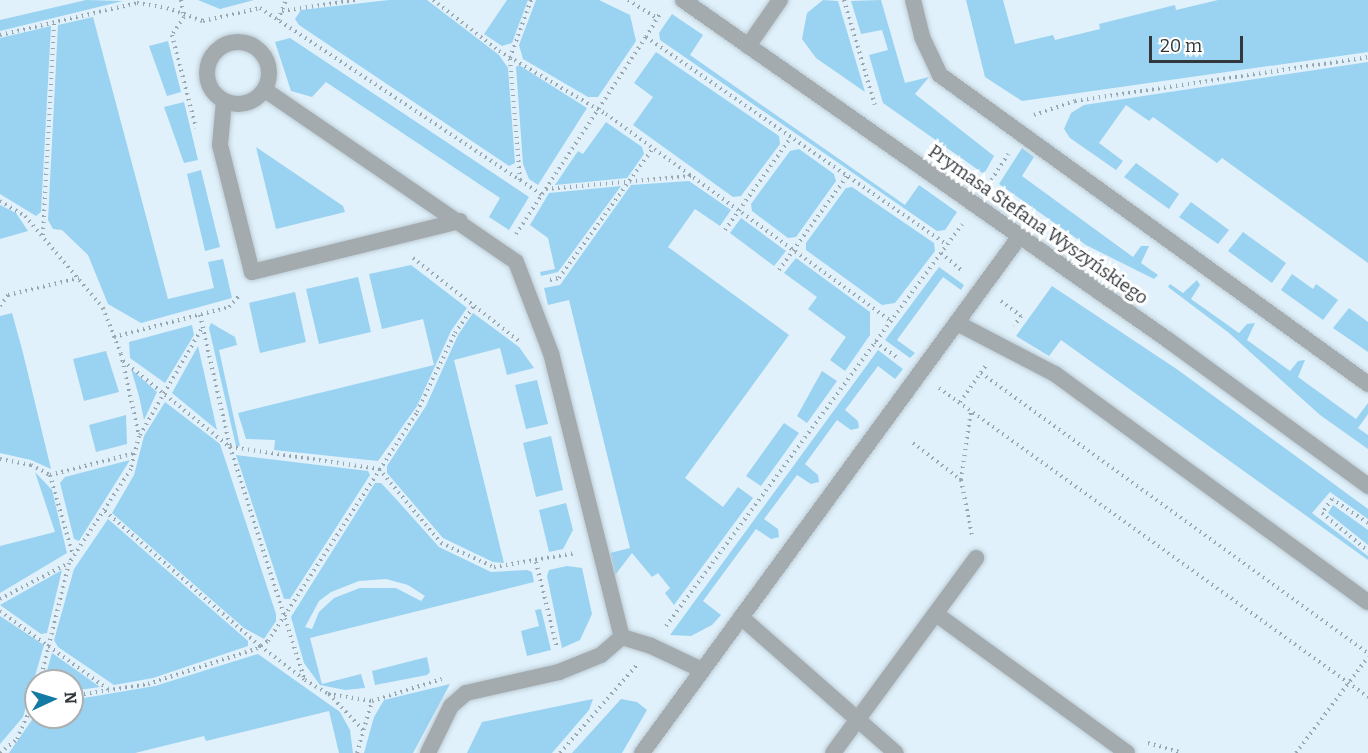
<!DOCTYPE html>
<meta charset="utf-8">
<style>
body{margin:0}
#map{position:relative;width:1368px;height:753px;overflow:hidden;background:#e0f1fb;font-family:Bitter,serif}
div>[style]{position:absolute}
.green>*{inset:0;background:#9ad2f1}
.path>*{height:4px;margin-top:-2px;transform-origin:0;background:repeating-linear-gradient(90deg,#99a6ad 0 1.5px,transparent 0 6px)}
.roads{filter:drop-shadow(0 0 2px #bdccd5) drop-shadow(0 0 2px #bdccd5)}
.service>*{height:16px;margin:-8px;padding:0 8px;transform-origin:8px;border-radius:8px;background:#a4abaf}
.service>.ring{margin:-8px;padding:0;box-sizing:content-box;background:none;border:16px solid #a4abaf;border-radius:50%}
.minor>*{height:16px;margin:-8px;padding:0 8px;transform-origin:8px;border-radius:8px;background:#a4abaf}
.tertiary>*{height:16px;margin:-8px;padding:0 8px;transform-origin:8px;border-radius:8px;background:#a4abaf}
span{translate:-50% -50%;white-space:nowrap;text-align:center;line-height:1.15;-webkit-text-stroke:6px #fff;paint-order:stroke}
.street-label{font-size:18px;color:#31373b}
.north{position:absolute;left:24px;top:669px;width:60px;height:60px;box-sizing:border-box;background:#fff;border:2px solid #adafb1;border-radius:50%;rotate:86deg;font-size:16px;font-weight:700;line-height:24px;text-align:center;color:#31373b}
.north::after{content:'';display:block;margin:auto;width:21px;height:27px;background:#1379a5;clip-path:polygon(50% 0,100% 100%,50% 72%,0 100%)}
.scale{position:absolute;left:1149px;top:36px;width:94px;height:27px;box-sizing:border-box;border:3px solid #31373b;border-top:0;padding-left:8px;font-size:18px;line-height:21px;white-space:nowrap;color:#31373b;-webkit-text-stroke:4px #fff;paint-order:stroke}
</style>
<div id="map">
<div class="green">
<div style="clip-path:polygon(86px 0,123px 1px,0 31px,0 20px)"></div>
<div style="clip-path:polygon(198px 0,254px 0,220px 9px)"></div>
<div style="clip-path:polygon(389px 0,427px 0,499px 55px,508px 68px,515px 163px,509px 166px,299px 25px,295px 19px,301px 10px)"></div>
<div style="clip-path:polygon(507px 0,528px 0,512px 43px,502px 46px,484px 34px)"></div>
<div style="clip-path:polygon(536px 0,599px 0,630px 15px,636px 41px,598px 97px,588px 97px,523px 59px,519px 45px)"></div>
<div style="clip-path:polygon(823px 0,838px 1px,865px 92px,816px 58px,802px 39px,807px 13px)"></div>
<div style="clip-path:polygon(881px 0,905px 83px,929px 77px,915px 94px,994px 156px,984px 174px,883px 103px,869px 55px,888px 50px,882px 30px,861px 34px,851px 1px)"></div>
<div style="clip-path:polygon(966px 0,1003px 0,1015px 44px,1053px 35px,1055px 40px,1100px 29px,1099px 24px,1175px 5px,1176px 10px,1218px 0,1368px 0,1368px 52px,1022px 101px,985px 77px)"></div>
<div style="clip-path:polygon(672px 14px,703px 35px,690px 55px,905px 205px,919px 185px,957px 212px,945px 230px,937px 231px,660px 40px,659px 33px)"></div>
<div style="clip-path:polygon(93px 17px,168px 299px,214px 288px,208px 262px,223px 259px,232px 298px,141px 323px,108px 304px,88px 255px,62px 230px,53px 229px,48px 220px,58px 25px)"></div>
<div style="clip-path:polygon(51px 26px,41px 212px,36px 216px,0 194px,0 38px)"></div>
<div style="clip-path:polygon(290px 38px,529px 197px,509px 230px,489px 217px,500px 198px,326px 82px,312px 97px,291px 91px,275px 42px)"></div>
<div style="clip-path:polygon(168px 41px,181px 92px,167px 96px,149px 46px)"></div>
<div style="clip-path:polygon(656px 52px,779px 136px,780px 144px,741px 196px,733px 197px,633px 125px,653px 97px,634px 83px)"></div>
<div style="clip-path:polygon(1368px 62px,1368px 263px,1222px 158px,1217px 163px,1153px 117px,1149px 121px,1126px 105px,1099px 143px,1123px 161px,1116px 170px,1070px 138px,1064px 129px,1071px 113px,1084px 105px)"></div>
<div style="clip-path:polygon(519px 65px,587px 108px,538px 185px,529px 179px,523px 164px,516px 67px)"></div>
<div style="clip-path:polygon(184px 102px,198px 160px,184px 163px,164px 107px)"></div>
<div style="clip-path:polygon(606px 122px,642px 147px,644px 154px,627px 178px,555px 185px,578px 151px,583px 154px)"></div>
<div style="clip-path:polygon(256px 147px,343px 206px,345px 212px,276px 229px)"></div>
<div style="clip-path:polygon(1022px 148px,1034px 157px,1022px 176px,1133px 257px,1141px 246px,1149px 246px,1141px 263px,1158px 275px,1154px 279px,1086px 245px,999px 184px)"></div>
<div style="clip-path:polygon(799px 149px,834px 174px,836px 181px,796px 237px,788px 238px,752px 211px,751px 204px,790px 151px)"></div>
<div style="clip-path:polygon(1136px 163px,1179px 194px,1169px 209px,1124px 177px)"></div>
<div style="clip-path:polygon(201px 170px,220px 247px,205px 251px,187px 174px)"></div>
<div style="clip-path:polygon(689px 181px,731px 210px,720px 226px,695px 209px,668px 247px,789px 335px,685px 478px,723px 507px,738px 487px,753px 498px,674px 605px,665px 593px,670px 588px,658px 573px,652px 577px,632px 553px,615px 575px,610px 553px,630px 548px,569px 300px,548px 305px,544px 288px,560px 285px,631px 185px)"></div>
<div style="clip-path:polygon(621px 186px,558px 272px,541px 276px,540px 272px,555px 269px,548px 238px,530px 225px,549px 193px)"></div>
<div style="clip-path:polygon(852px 187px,934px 243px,935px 251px,895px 303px,882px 305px,806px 250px,806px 243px,846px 188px)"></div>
<div style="clip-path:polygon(1191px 202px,1229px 230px,1218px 244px,1179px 217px)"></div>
<div style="clip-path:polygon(0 205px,16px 213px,28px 231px,0 239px)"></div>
<div style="clip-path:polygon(741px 218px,786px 251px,774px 266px,730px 233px)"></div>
<div style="clip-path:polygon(1243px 232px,1286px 263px,1272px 283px,1228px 251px)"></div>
<div style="clip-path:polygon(796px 258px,870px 312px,870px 335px,845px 371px,830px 360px,846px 337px,808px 309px,817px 297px,784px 273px)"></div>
<div style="clip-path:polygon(411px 265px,467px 308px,451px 331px,417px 406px,378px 461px,274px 450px,275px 440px,246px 439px,238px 413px,434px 365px,423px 319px,382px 329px,369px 274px)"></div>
<div style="clip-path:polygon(939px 267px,964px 285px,961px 290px,943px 277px,897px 340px,915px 353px,910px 358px,885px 340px)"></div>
<div style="clip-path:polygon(1292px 274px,1313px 289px,1316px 284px,1338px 300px,1323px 320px,1281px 290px)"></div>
<div style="clip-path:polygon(358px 277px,371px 332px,319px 344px,306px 289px)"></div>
<div style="clip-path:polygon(1197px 280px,1200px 285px,1191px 299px,1239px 333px,1247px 324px,1255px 323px,1247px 340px,1290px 371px,1298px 361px,1305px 360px,1298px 377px,1356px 419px,1368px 403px,1368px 414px,1358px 428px,1368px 435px,1368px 449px,1320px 415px,1229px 333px,1168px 287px,1170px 284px,1183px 293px)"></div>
<div style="clip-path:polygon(1052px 286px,1178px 370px,1368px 509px,1368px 519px,1330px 492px,1312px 513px,1368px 556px,1368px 560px,1061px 340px,1049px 356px,1016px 336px)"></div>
<div style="clip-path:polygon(295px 292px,306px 342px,260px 353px,249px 303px)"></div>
<div style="clip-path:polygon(1349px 308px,1368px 322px,1368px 352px,1333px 328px)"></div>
<div style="clip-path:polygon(12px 313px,23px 353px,51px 469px,31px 460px,0 453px,0 316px)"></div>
<div style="clip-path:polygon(473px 313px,519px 347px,534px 368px,507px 375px,500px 348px,454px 360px,504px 563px,493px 562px,443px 538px,387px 473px,387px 466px,426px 406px,458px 335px)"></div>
<div style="clip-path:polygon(211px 323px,235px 337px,237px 345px,219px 350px,240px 446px,236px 446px,209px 328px)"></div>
<div style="clip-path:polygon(192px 325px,194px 335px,165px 383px,130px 358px,129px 342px)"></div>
<div style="clip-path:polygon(198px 346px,217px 430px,172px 393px)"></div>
<div style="clip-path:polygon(878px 350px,903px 369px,895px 379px,878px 366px,845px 410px,858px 421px,859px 428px,851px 430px,837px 420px,805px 464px,818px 475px,819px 482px,811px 484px,797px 475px,764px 519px,778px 529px,779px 537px,771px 539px,756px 529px,703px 601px,721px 615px,712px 625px,691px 636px,670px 635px)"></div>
<div style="clip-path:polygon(106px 351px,119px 392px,84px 401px,73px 359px)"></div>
<div style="clip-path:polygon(131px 369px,157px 392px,144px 420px,139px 396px)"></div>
<div style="clip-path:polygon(822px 371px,837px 381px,807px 423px,797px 416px)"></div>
<div style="clip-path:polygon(537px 380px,548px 424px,526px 429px,515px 385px)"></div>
<div style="clip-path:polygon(165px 402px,220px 444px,276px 614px,276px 621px,264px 639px,244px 628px,112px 513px,134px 475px,144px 436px)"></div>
<div style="clip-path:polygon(126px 415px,127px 444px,96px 452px,89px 425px)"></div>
<div style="clip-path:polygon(784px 423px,799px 433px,761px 486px,746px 476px)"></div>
<div style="clip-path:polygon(551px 436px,563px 490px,536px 497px,523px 443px)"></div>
<div style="clip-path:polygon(236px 455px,368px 471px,370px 475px,290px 599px,284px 599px)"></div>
<div style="clip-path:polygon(130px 460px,79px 541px,74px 539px,60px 483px,65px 477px)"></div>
<div style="clip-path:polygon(35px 472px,52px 490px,67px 553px,0 593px,0 546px,55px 532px)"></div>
<div style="clip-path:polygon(evenodd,375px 483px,381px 483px,396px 499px,439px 547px,491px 572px,527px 570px,532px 572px,534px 582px,310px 638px,322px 684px,361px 674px,365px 688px,345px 690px,320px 685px,304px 663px,291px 617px,375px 483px,386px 579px,408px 585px,425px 596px,421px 601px,396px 588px,360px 588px,334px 598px,319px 612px,312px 629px,305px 627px,319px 601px,331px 592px,359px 581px,386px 579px)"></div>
<div style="clip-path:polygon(566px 503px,573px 530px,563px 549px,549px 552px,539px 510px)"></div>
<div style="clip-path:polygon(1333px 505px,1368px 530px,1368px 545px,1328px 513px)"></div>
<div style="clip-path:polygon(108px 519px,248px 641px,248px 646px,153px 678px,114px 685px,58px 647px,54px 640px,74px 569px)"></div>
<div style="clip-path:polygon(567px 566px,582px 568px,592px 614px,580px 640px,562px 648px,547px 576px,549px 570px)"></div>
<div style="clip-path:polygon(62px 570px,47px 633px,41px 634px,0 605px)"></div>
<div style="clip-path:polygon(541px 609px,551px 650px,527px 656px,521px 631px,539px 626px,535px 610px)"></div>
<div style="clip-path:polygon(0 616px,44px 645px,23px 717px,0 744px)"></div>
<div style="clip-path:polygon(52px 653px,100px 687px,72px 691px,72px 681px,44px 681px)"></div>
<div style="clip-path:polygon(258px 654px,340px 712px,350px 730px,353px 753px,339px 753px,329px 711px,206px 741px,204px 736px,135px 753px,9px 753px,36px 714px,72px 717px,72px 700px,155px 686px)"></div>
<div style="clip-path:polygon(427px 657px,430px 672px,427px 675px,375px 685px,372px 671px)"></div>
<div style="clip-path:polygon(450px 684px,413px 753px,364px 753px,374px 717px,384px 700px)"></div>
<div style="clip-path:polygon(593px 699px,589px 710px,552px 753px,467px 753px,482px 722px)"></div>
<div style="clip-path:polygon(621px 699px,637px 702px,647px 710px,622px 753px,572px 753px)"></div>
</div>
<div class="path">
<div style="left:181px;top:0;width:17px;rotate:80deg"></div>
<div style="left:184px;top:17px;width:22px;rotate:124deg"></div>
<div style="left:172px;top:35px;width:96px;rotate:75.5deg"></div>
<div style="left:433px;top:0;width:83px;rotate:37.7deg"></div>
<div style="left:499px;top:51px;width:124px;rotate:30.5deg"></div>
<div style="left:606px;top:114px;width:352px;rotate:36deg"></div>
<div style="left:628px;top:0;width:34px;rotate:32deg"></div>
<div style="left:844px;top:0;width:109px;rotate:73.6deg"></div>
<div style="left:282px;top:11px;width:75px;rotate:-8.5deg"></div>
<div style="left:278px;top:20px;width:22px;rotate:-68deg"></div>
<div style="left:0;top:35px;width:141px;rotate:-13.1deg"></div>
<div style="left:137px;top:3px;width:30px;rotate:9deg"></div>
<div style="left:167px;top:8px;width:38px;rotate:20deg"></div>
<div style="left:203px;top:21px;width:58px;rotate:-12.8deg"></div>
<div style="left:260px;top:8px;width:338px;rotate:33.5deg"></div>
<div style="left:646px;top:37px;width:29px;rotate:-59deg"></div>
<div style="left:1034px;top:115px;width:43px;rotate:-18.9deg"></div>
<div style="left:1075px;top:101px;width:296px;rotate:-8.5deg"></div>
<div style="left:520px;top:180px;width:122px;rotate:-94.7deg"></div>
<div style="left:510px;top:58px;width:62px;rotate:-70.1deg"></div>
<div style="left:988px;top:185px;width:37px;rotate:-57deg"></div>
<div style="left:546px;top:189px;width:146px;rotate:-5.1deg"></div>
<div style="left:0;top:201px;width:29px;rotate:31deg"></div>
<div style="left:25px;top:216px;width:121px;rotate:49.7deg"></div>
<div style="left:103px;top:308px;width:49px;rotate:68.6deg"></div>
<div style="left:121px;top:354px;width:84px;rotate:77.6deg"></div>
<div style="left:139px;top:436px;width:34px;rotate:104deg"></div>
<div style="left:131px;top:469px;width:113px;rotate:123.4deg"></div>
<div style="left:69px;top:563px;width:122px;rotate:103.8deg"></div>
<div style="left:725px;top:230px;width:114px;rotate:-54.6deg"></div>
<div style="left:516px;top:234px;width:236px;rotate:-56.6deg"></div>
<div style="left:646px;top:37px;width:366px;rotate:34.6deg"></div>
<div style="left:43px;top:235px;width:212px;rotate:-87deg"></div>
<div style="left:941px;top:253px;width:30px;rotate:40deg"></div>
<div style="left:413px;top:258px;width:136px;rotate:38.1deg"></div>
<div style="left:779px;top:270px;width:116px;rotate:-54.1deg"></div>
<div style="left:550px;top:280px;width:9px;rotate:-13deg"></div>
<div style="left:559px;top:278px;width:160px;rotate:-54.1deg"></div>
<div style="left:1001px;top:301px;width:25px;rotate:37deg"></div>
<div style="left:1021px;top:316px;width:12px;rotate:125deg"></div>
<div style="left:0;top:306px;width:14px;rotate:-54deg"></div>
<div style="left:8px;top:295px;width:73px;rotate:-13.5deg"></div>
<div style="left:200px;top:315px;width:135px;rotate:77.2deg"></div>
<div style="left:230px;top:447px;width:245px;rotate:72.2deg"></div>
<div style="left:305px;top:680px;width:27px;rotate:31deg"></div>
<div style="left:328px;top:694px;width:45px;rotate:9deg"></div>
<div style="left:114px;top:337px;width:119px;rotate:-14.6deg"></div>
<div style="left:229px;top:307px;width:15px;rotate:-48deg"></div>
<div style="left:875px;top:342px;width:29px;rotate:35deg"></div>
<div style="left:123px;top:361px;width:137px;rotate:38.8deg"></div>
<div style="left:230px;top:447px;width:151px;rotate:8.4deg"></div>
<div style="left:379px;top:469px;width:97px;rotate:50deg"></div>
<div style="left:441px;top:543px;width:58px;rotate:24.4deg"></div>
<div style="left:494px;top:567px;width:83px;rotate:-9.7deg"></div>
<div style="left:981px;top:373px;width:478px;rotate:35.9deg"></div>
<div style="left:939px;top:388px;width:529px;rotate:35.76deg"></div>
<div style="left:960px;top:402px;width:47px;rotate:-54.6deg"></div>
<div style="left:140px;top:435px;width:124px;rotate:-59.9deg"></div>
<div style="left:913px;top:443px;width:61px;rotate:37.6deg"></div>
<div style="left:961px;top:480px;width:56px;rotate:78.7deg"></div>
<div style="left:0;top:459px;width:32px;rotate:11deg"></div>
<div style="left:31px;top:465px;width:21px;rotate:28deg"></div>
<div style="left:50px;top:475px;width:84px;rotate:74.1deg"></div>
<div style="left:50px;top:475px;width:88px;rotate:-14.5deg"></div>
<div style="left:961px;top:480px;width:71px;rotate:-81.9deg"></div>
<div style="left:105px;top:511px;width:206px;rotate:41.1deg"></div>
<div style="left:260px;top:646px;width:56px;rotate:37.1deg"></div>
<div style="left:1368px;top:523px;width:43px;rotate:-146.3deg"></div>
<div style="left:1332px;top:499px;width:17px;rotate:126deg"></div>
<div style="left:1322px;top:513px;width:60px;rotate:39.6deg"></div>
<div style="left:536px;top:562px;width:89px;rotate:76.3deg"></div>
<div style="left:0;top:599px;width:78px;rotate:-27.6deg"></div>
<div style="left:0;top:611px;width:135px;rotate:35.9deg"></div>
<div style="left:666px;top:626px;width:499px;rotate:-53.6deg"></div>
<div style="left:329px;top:694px;width:50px;rotate:46.6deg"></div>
<div style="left:72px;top:696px;width:77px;rotate:-9deg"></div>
<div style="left:148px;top:684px;width:114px;rotate:-18deg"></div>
<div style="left:256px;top:649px;width:14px;rotate:-34deg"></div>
<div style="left:268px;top:641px;width:273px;rotate:-56.9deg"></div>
<div style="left:417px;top:412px;width:88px;rotate:-64.3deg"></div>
<div style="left:455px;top:333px;width:33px;rotate:-55deg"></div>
<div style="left:1148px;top:743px;width:35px;rotate:16deg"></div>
<div style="left:0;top:753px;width:22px;rotate:-39deg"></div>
<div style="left:17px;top:739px;width:47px;rotate:-66.2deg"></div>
<div style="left:357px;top:753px;width:54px;rotate:-73.9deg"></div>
<div style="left:372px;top:701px;width:73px;rotate:-17.4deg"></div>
<div style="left:560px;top:753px;width:116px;rotate:-48.9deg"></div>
<div style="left:1296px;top:753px;width:120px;rotate:-53.1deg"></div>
</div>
<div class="roads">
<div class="service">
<div class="ring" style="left:207px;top:42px;width:46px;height:46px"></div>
<div style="left:265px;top:90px;width:304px;rotate:34.4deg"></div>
<div style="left:516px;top:262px;width:97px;rotate:69deg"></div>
<div style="left:551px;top:353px;width:293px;rotate:76deg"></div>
<div style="left:622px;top:637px;width:30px;rotate:17deg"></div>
<div style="left:651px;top:646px;width:56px;rotate:25.2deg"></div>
<div style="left:224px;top:101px;width:44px;rotate:95.2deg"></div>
<div style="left:220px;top:145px;width:131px;rotate:75.9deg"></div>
<div style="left:252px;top:272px;width:214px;rotate:-13.8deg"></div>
<div style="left:957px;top:323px;width:110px;rotate:27.5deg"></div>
<div style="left:1055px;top:374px;width:387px;rotate:36.1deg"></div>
<div style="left:936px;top:614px;width:236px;rotate:36deg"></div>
<div style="left:741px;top:617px;width:206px;rotate:41.3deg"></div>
<div style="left:428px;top:753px;width:52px;rotate:-63.9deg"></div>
<div style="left:451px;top:706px;width:20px;rotate:-41deg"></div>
<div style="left:466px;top:693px;width:95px;rotate:-12.7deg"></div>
<div style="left:559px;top:672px;width:45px;rotate:-22deg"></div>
<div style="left:601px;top:655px;width:28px;rotate:-41deg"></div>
<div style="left:833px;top:753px;width:242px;rotate:-53.7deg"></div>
</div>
<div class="minor">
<div style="left:913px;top:0;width:38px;rotate:76deg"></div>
<div style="left:922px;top:37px;width:42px;rotate:64.7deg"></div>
<div style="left:940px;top:75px;width:528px;rotate:35.83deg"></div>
<div style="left:748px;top:46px;width:56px;rotate:-55.2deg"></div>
<div style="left:642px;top:753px;width:640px;rotate:-53.83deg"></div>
</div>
<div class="tertiary">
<div style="left:683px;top:0;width:592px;rotate:35.03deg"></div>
<div style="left:1168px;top:340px;width:248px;rotate:36.1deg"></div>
</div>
</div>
<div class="street-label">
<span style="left:1038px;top:225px;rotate:35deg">Prymasa Stefana Wyszyńskiego</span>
</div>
<div class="north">N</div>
<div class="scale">20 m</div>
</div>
